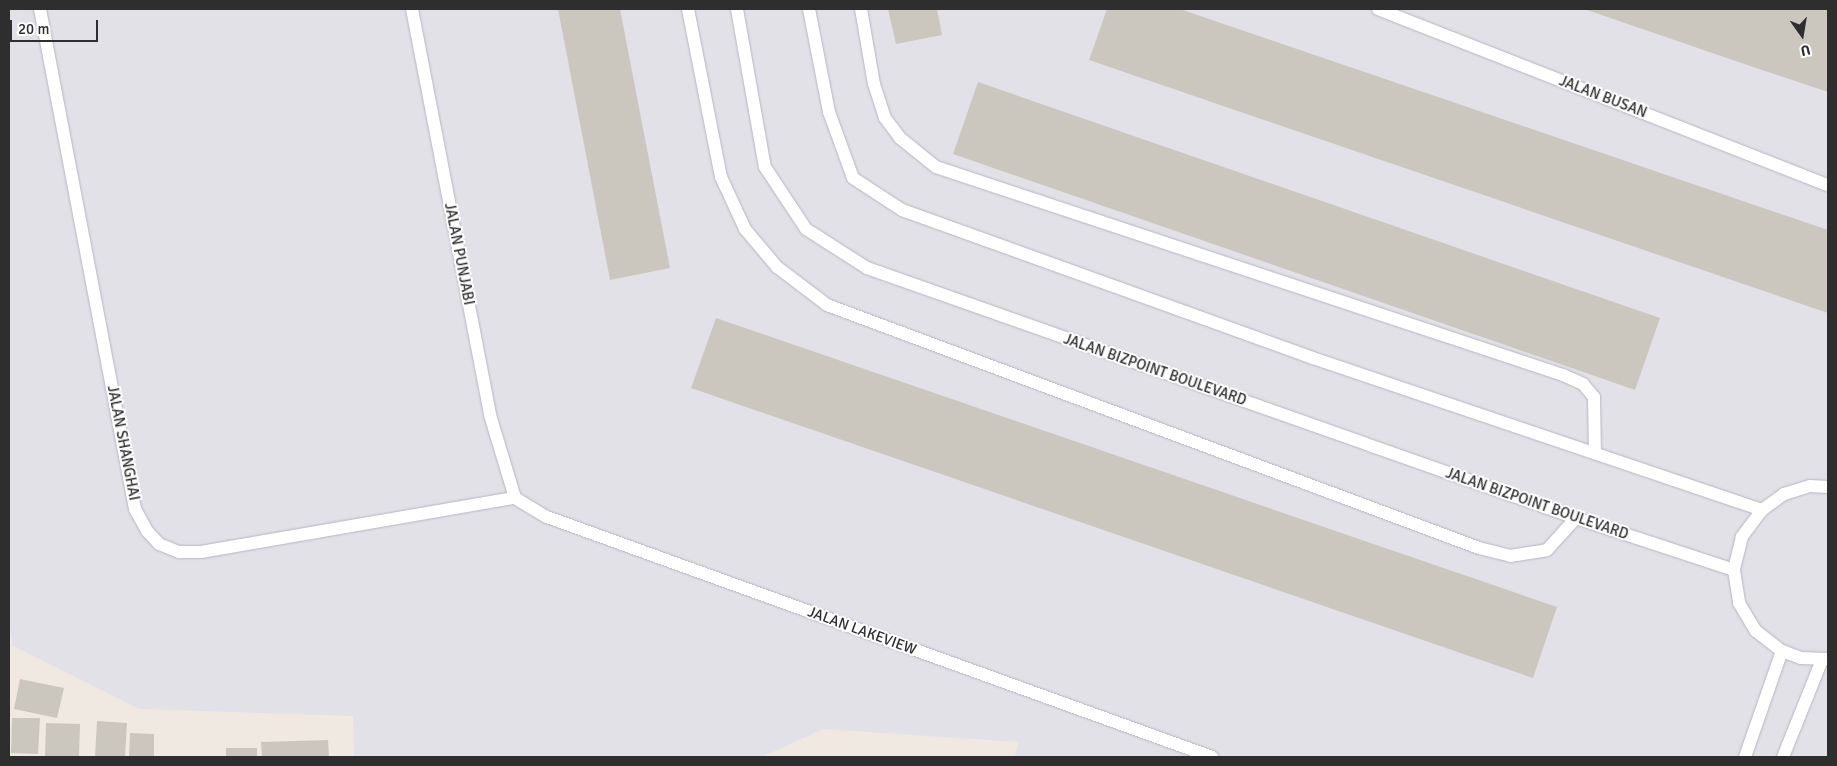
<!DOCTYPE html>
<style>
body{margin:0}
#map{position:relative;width:1837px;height:766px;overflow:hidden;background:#efe9e1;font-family:Signika,sans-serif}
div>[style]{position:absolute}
.industrial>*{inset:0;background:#e3e1e8}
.building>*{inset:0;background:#cbc7bf}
.roads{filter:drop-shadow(0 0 1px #b4b7c1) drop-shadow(0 0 1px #b4b7c1)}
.service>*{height:12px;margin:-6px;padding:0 6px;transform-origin:6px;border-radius:6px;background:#fff}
span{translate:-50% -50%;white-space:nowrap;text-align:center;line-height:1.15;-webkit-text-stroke:4px #fff;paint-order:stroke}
.street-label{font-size:15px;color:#2e2e2e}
.frame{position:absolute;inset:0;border:10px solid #2e2e2e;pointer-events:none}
.north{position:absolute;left:1777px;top:10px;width:50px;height:50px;-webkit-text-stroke:4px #fff;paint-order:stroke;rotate:167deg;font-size:14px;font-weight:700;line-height:20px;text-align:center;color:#2e2e2e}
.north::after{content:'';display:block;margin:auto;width:18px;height:22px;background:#2e2e2e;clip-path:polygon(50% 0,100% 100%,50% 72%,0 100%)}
.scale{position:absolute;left:10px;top:20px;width:88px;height:22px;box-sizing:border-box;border:2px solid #2e2e2e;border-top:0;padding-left:6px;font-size:15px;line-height:18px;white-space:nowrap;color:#2e2e2e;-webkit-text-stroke:4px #fff;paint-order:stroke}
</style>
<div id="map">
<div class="industrial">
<div style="clip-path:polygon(9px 9px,1828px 9px,1828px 757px,1015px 757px,1018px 742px,823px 729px,762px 757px,354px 757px,353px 716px,139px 709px,13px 646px,9px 620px)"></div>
</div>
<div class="building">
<div style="clip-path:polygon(558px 9px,620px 9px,670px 268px,610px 280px)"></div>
<div style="clip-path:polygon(888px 9px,937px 9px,942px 35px,896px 44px)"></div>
<div style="clip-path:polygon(1107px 9px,1180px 9px,1828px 230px,1828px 313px,1089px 60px)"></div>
<div style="clip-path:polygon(1584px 9px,1828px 9px,1828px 92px,1753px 67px)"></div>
<div style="clip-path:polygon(978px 82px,1660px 318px,1635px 390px,953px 154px)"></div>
<div style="clip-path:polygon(716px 318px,1557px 607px,1533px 678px,691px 388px)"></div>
<div style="clip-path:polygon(20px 679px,64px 688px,57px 718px,14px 709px)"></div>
<div style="clip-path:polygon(12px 718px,40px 718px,38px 754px,11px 753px)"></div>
<div style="clip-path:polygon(97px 721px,127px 723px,125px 757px,95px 757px)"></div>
<div style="clip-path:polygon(46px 723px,80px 724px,79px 757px,45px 757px)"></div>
<div style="clip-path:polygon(130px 733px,154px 734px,154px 757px,129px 757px)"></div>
<div style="clip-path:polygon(328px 740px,329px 757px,262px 757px,261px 742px)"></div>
<div style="clip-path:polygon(226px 748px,257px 748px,257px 757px,226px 757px)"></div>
</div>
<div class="roads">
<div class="service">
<div style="left:40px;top:9px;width:509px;rotate:79.24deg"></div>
<div style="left:135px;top:509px;width:25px;rotate:61deg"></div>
<div style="left:147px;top:531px;width:18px;rotate:47deg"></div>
<div style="left:159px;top:544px;width:22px;rotate:22deg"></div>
<div style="left:179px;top:552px;width:22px"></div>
<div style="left:201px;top:552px;width:319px;rotate:-9.8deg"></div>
<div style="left:412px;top:9px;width:413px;rotate:79.1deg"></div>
<div style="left:490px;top:415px;width:87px;rotate:73.2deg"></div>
<div style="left:688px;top:9px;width:171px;rotate:78.9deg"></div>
<div style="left:721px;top:177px;width:57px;rotate:65.2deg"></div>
<div style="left:745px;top:229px;width:50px;rotate:49.9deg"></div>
<div style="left:777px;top:267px;width:63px;rotate:37.2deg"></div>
<div style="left:827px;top:305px;width:696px;rotate:20.44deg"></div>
<div style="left:1479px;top:548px;width:32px;rotate:14deg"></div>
<div style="left:1510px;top:556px;width:37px;rotate:-9deg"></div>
<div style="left:1547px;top:550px;width:43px;rotate:-47.8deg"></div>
<div style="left:737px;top:9px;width:160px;rotate:80deg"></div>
<div style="left:765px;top:167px;width:74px;rotate:56.5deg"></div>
<div style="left:806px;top:229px;width:72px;rotate:32.6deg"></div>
<div style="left:867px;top:268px;width:752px;rotate:19.42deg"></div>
<div style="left:1576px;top:518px;width:166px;rotate:18.2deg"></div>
<div style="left:809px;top:9px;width:105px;rotate:79deg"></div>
<div style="left:829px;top:112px;width:70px;rotate:70deg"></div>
<div style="left:853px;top:178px;width:59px;rotate:33.1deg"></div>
<div style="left:902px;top:210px;width:437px;rotate:19.8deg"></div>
<div style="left:1313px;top:358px;width:474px;rotate:18.7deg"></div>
<div style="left:861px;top:9px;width:76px;rotate:80.2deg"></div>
<div style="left:874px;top:84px;width:36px;rotate:72deg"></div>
<div style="left:885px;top:118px;width:25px;rotate:53deg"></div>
<div style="left:900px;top:138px;width:46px;rotate:38.9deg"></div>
<div style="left:936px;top:167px;width:661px;rotate:18.35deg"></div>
<div style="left:1563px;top:375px;width:22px;rotate:24deg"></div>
<div style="left:1583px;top:384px;width:17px;rotate:50deg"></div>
<div style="left:1594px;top:397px;width:56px;rotate:89deg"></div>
<div style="left:1378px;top:9px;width:483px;rotate:21.4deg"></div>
<div style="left:1828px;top:487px;width:18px;rotate:-177deg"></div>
<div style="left:1810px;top:486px;width:27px;rotate:163deg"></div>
<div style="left:1784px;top:494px;width:27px;rotate:144deg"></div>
<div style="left:1762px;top:510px;width:34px;rotate:127deg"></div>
<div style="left:1742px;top:537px;width:34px;rotate:104deg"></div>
<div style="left:1734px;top:570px;width:33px;rotate:81deg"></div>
<div style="left:1739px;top:603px;width:33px;rotate:59deg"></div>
<div style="left:1756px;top:631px;width:33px;rotate:38deg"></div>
<div style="left:1782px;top:651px;width:20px;rotate:20deg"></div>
<div style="left:1801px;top:658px;width:27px;rotate:2deg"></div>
<div style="left:515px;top:498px;width:37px;rotate:31deg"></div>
<div style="left:547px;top:517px;width:707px;rotate:19.84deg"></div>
<div style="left:1745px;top:757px;width:112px;rotate:-70.8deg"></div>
<div style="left:1783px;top:757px;width:105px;rotate:-68.1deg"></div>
</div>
</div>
<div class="street-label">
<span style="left:1603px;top:97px;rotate:21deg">JALAN BUSAN</span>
<span style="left:459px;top:254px;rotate:79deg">JALAN PUNJABI</span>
<span style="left:1155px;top:370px;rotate:19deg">JALAN BIZPOINT BOULEVARD</span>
<span style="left:123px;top:443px;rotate:79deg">JALAN SHANGHAI</span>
<span style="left:1537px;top:504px;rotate:19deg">JALAN BIZPOINT BOULEVARD</span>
<span style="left:862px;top:631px;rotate:20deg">JALAN LAKEVIEW</span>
</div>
<div class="frame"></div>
<div class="north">U</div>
<div class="scale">20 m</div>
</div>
